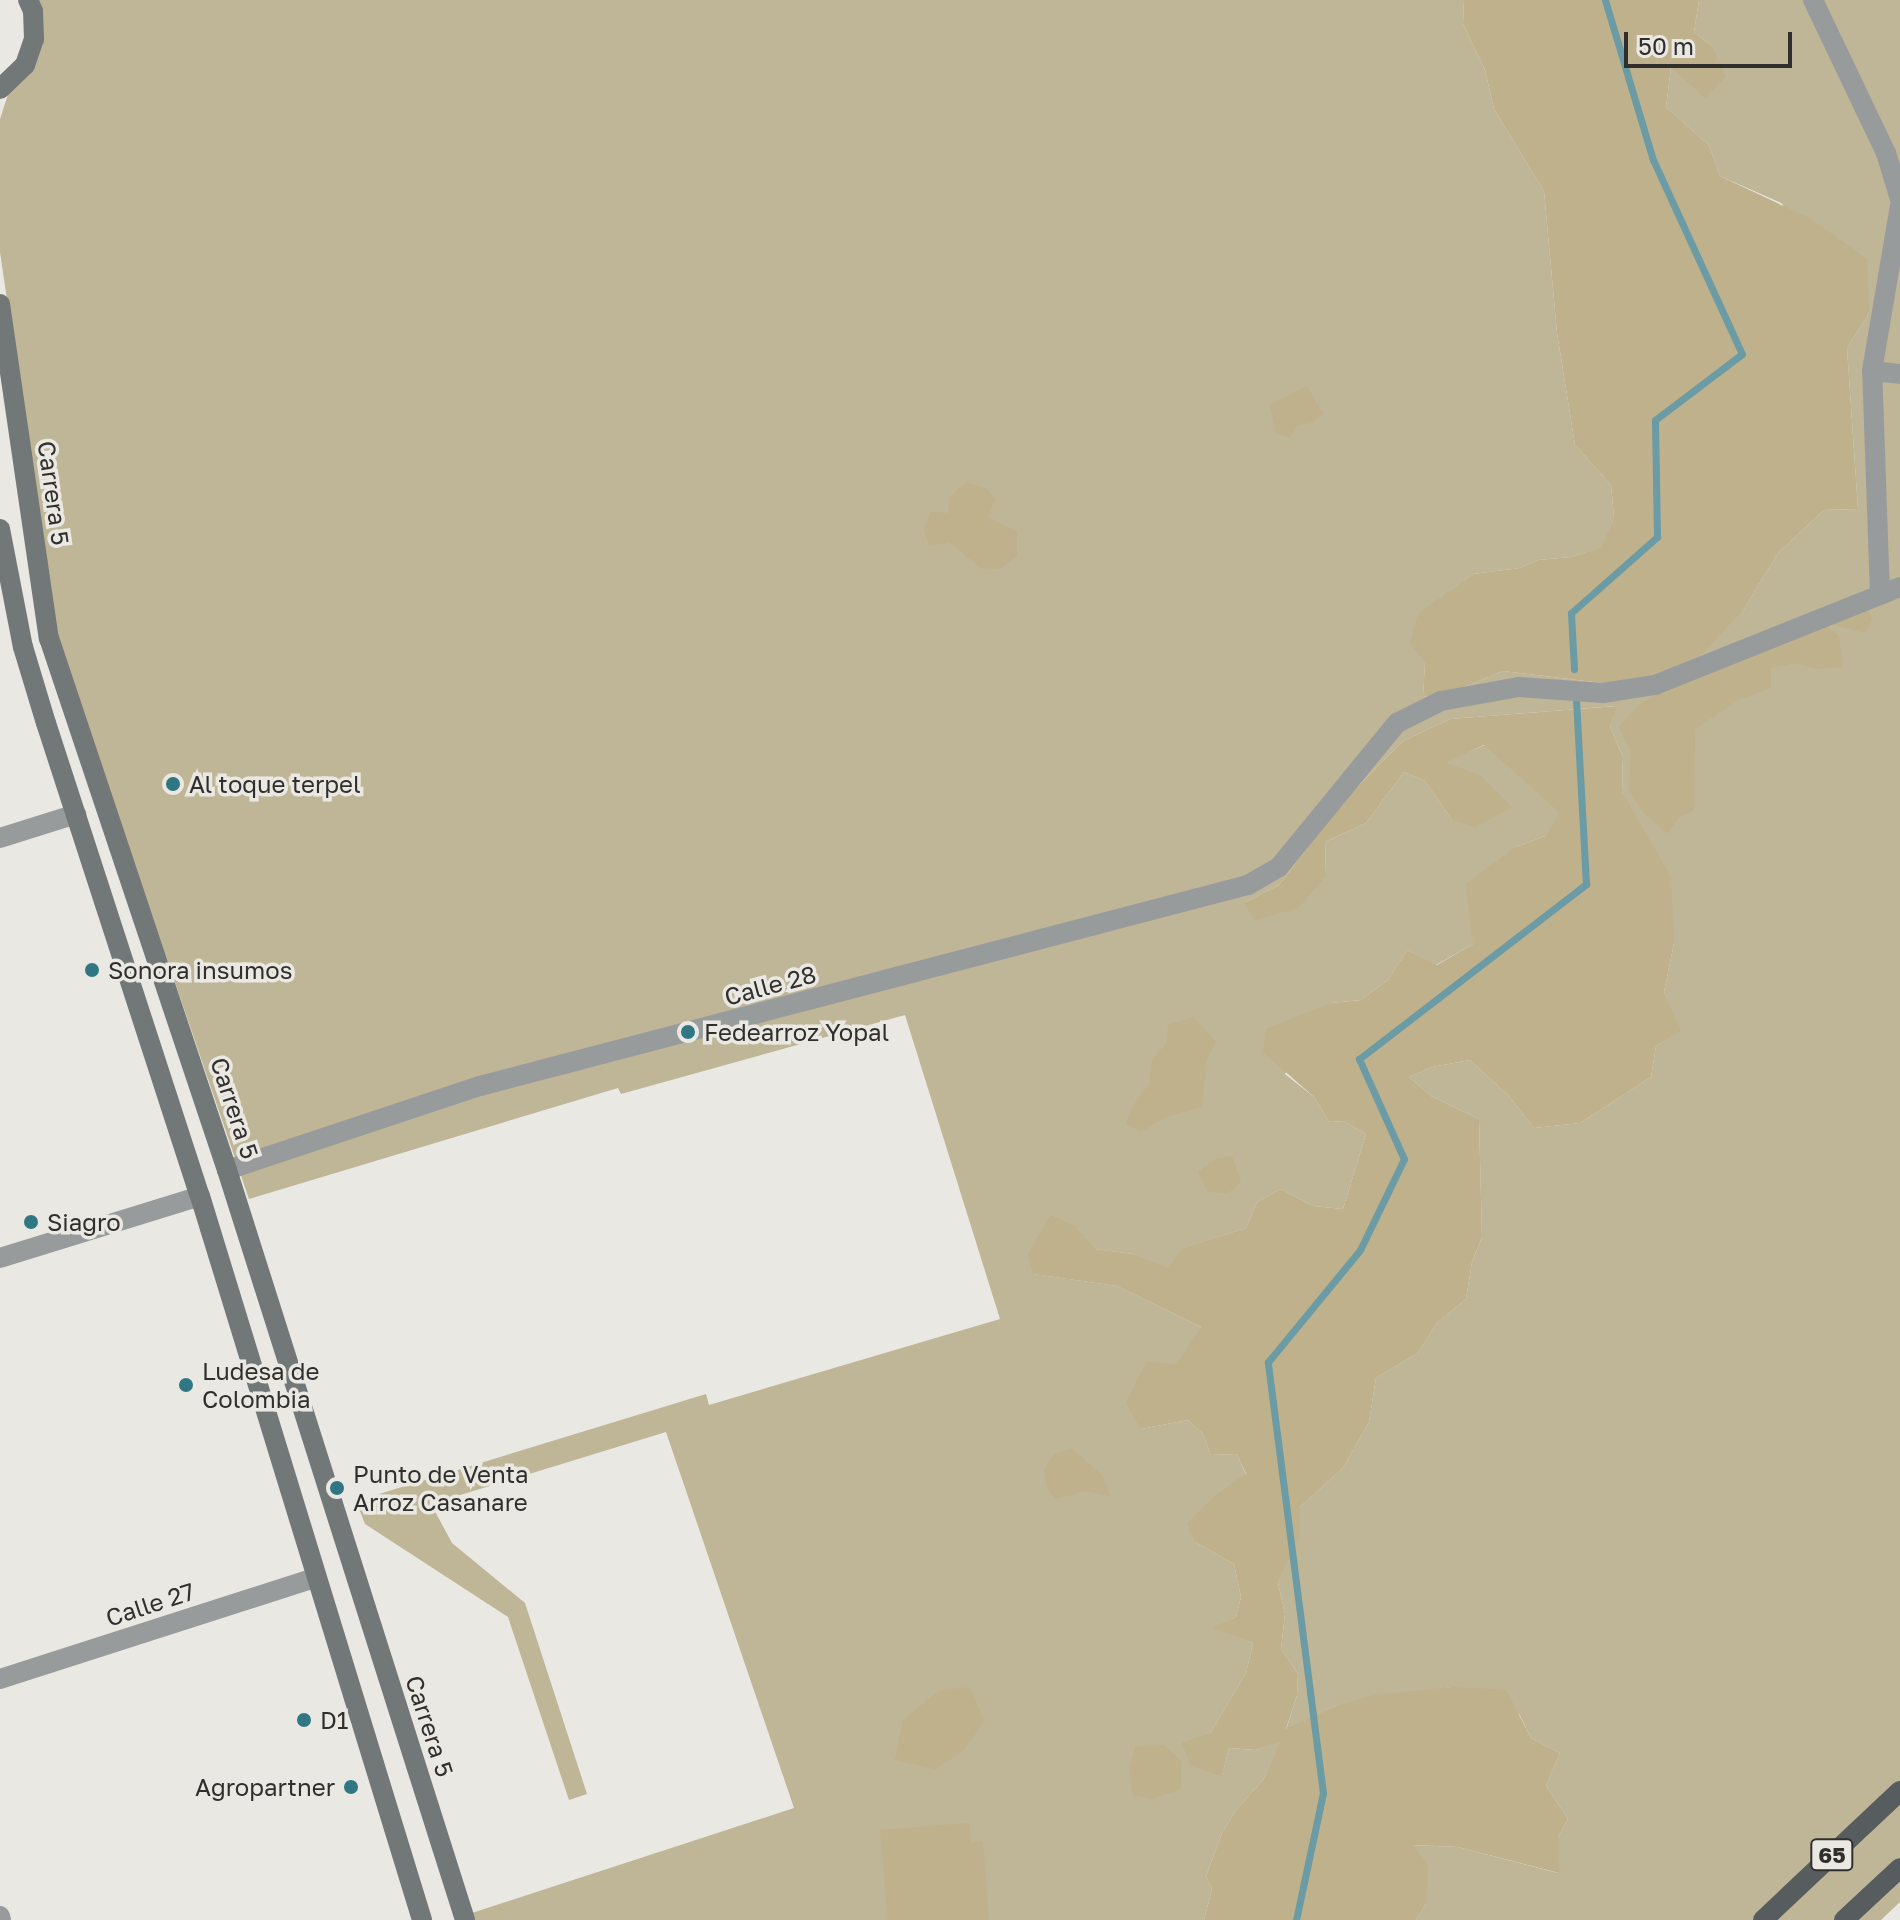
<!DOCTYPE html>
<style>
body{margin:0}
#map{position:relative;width:1900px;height:1920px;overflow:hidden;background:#eae8e2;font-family:"Golos Text",sans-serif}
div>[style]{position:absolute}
.green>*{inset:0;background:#bfb597}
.forest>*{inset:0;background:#beb18b}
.stream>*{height:7px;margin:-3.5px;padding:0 3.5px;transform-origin:3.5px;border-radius:3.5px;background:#6b9ba5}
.minor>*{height:20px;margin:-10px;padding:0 10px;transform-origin:10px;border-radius:10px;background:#989b9c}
.secondary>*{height:20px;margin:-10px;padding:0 10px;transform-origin:10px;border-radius:10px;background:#727778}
.primary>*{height:20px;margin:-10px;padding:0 10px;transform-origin:10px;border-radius:10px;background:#575d5e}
.dots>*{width:22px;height:22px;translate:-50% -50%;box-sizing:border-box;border:4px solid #eae8e2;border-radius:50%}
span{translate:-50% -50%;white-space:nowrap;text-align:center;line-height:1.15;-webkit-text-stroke:7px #eae8e2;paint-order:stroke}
.shield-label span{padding:2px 6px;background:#eae8e2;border:2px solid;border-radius:6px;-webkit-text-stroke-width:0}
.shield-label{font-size:22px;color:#302f2d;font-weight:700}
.street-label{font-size:24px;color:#302f2d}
.poi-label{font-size:24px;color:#302f2d}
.left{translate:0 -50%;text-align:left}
.right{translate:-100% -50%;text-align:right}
.scale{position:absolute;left:1624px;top:32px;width:168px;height:36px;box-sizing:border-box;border:4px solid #302f2d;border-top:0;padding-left:10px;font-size:24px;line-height:28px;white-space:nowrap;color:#302f2d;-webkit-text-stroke:6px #eae8e2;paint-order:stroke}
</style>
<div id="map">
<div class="green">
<div style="clip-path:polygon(39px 0,1464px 0,1463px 24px,1485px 70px,1494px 109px,1544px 191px,1557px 333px,1575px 445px,1611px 485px,1614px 517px,1603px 547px,1571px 557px,1538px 560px,1520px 568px,1473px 574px,1449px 592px,1425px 662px,1423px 697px,1452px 692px,1503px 671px,1602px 683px,1744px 609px,1778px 553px,1824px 510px,1858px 509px,1847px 348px,1869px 313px,1781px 203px,1720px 176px,1709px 145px,1666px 107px,1671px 67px,1712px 46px,1694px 32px,1699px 0,1900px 0,1900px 1902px,1881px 1920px,1416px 1920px,1426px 1904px,1412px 1845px,1458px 1847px,1558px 1873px,1558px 1837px,1568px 1819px,1546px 1786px,1560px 1753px,1531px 1738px,1519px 1714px,1451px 1687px,1333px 1707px,1286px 1730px,1297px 1695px,1298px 1674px,1281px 1649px,1285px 1614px,1278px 1583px,1299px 1535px,1300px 1507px,1343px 1468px,1369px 1422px,1376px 1378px,1418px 1353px,1437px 1323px,1466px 1299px,1472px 1262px,1482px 1237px,1479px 1119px,1431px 1096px,1409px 1077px,1432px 1067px,1470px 1060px,1509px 1096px,1534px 1128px,1580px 1123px,1651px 1077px,1656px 1046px,1680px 1031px,1664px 992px,1674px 943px,1622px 792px,1623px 757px,1610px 727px,1616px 706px,1450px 719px,1403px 741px,1342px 802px,1279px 885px,1244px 903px,1326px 876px,1325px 842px,1366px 823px,1404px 772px,1425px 781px,1452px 820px,1444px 762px,1485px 745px,1561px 813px,1545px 836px,1516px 847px,1473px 944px,1436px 965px,1407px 950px,1388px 980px,1361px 1000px,1331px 1003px,1285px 1074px,1314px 1097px,1329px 1122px,1344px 1121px,1366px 1134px,1343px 1209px,1313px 1206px,1281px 1189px,1257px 1202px,1246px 1228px,1184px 1248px,1168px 1269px,1134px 1254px,1094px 1249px,1077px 1227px,1034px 1274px,1117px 1286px,1201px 1327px,1141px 1429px,1188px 1420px,1203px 1434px,1211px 1455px,1237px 1454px,1246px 1475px,1220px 1491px,1195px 1542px,1234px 1564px,1241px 1597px,1236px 1617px,1213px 1628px,1253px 1643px,1246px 1673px,1211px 1732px,1183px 1744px,1222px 1775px,1229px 1748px,1255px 1750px,1281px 1741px,1263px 1780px,1236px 1810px,1222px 1833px,1206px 1876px,1212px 1889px,1204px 1920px,474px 1920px,472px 1913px,794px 1808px,666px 1432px,431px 1504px,452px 1543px,525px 1603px,587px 1794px,569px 1800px,508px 1617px,365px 1524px,356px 1501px,706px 1394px,709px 1405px,1000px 1319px,905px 1015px,621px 1094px,618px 1088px,249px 1199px,56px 634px,0 252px,0 119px)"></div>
</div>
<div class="forest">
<div style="clip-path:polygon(1464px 0,1699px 0,1694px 32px,1712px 46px,1726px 77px,1705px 98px,1671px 67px,1666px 107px,1709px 145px,1720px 176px,1811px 219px,1867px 259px,1869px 313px,1847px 348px,1858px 509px,1824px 510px,1778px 553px,1744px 609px,1700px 656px,1651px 676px,1602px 683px,1503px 671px,1452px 692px,1423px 697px,1425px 662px,1410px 643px,1418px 614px,1473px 574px,1520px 568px,1538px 560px,1571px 557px,1602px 547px,1614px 517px,1611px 485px,1575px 445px,1557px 333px,1544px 191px,1494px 109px,1485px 70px,1463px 24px)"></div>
<div style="clip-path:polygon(1307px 386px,1323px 414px,1311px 423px,1297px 425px,1290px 437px,1276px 434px,1270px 405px)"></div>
<div style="clip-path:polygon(966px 482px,986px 488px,995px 499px,988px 518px,1017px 531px,1017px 556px,999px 569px,981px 568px,949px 542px,929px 546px,924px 530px,931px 512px,948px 513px,950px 497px)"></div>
<div style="clip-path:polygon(1863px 598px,1872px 619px,1866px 633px,1822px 622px,1839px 636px,1843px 667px,1817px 669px,1794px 663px,1771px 668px,1771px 688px,1740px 699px,1695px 729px,1694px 810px,1679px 817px,1667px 834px,1643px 812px,1629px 791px,1631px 752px,1619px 727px,1636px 707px,1740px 642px,1783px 623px)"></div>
<div style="clip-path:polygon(1617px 706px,1610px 727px,1623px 757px,1622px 792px,1671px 877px,1674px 943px,1664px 992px,1681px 1031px,1656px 1046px,1651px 1077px,1580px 1123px,1534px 1128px,1509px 1096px,1470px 1060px,1432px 1067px,1409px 1077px,1431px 1096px,1479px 1119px,1482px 1237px,1472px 1262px,1466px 1299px,1437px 1323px,1418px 1353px,1376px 1378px,1369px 1422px,1343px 1468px,1300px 1507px,1300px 1535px,1278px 1583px,1285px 1614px,1281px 1649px,1298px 1674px,1297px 1695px,1286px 1729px,1333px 1707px,1375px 1695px,1451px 1687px,1506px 1690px,1531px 1738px,1560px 1753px,1546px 1786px,1568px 1819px,1558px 1837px,1559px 1873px,1458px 1847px,1413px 1845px,1428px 1866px,1426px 1904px,1416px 1920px,1204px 1920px,1212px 1889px,1206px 1876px,1222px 1833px,1236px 1810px,1263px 1780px,1280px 1742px,1255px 1750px,1229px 1748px,1222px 1776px,1191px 1766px,1182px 1743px,1211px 1732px,1246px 1673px,1253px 1643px,1211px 1628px,1236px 1617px,1241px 1597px,1234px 1564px,1195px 1542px,1187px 1523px,1220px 1491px,1246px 1474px,1237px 1454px,1211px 1455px,1203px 1434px,1188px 1420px,1141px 1429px,1126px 1403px,1146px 1362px,1177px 1364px,1201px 1327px,1117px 1286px,1033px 1274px,1028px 1253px,1051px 1215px,1077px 1227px,1095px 1249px,1134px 1254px,1168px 1268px,1183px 1248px,1246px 1228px,1257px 1202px,1281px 1189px,1313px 1206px,1343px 1209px,1366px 1134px,1344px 1121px,1329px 1122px,1314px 1097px,1263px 1052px,1266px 1029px,1331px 1003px,1361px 1000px,1388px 980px,1407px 950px,1437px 965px,1473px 944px,1466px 884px,1516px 847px,1545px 836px,1560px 813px,1484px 745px,1445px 763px,1480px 775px,1512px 807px,1475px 827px,1452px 820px,1425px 781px,1404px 772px,1366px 823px,1325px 842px,1326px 876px,1298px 908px,1255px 920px,1244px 903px,1279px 885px,1342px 802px,1403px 741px,1450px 719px)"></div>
<div style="clip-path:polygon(1194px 1017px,1216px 1042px,1206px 1061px,1202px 1107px,1165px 1117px,1141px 1132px,1126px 1124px,1132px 1107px,1149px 1084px,1152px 1061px,1167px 1042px,1168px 1025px)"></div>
<div style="clip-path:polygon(1232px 1156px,1241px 1182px,1228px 1193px,1208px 1192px,1198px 1172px,1215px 1159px)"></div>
<div style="clip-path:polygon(1072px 1449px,1102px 1475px,1110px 1496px,1085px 1491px,1056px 1499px,1048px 1490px,1044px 1470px,1054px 1454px)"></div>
<div style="clip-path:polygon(970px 1687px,984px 1722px,962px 1752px,935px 1769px,895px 1760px,903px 1720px,939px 1691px)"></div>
<div style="clip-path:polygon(1164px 1745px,1181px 1761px,1181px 1789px,1152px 1799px,1133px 1795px,1129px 1771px,1135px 1747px)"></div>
<div style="clip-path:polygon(969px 1823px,971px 1843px,983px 1842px,989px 1920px,888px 1920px,880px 1830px)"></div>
</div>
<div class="stream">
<div style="left:1574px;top:669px;width:56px;rotate:-93.1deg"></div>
<div style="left:1571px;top:613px;width:115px;rotate:-41.5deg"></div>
<div style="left:1657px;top:537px;width:117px;rotate:-91deg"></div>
<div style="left:1655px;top:420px;width:109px;rotate:-37.2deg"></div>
<div style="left:1742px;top:354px;width:213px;rotate:-114.6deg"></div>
<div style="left:1653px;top:160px;width:167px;rotate:-106.7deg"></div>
<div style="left:1296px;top:1920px;width:130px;rotate:-78deg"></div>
<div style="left:1323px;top:1793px;width:434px;rotate:-97.3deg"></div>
<div style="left:1268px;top:1362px;width:145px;rotate:-50.6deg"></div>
<div style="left:1360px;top:1250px;width:101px;rotate:-64.2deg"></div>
<div style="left:1404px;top:1159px;width:110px;rotate:-114.2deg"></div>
<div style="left:1359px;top:1059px;width:287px;rotate:-37.6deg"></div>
<div style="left:1586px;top:884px;width:185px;rotate:-93.1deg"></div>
</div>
<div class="minor">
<div style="left:1813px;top:0;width:170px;rotate:64.5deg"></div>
<div style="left:1886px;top:153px;width:48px;rotate:73.1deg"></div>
<div style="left:1872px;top:371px;width:28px;rotate:6deg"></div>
<div style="left:1880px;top:595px;width:224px;rotate:-92deg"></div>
<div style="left:1872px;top:371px;width:167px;rotate:-80.4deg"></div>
<div style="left:0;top:838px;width:80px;rotate:-17.5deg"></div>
<div style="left:227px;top:1170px;width:267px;rotate:-18.4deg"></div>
<div style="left:480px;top:1086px;width:794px;rotate:-14.67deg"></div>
<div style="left:1248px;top:885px;width:36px;rotate:-30deg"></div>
<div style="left:1279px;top:867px;width:186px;rotate:-50.7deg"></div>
<div style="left:1397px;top:723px;width:49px;rotate:-26.6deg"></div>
<div style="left:1441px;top:701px;width:79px;rotate:-10.2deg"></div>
<div style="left:1519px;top:687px;width:84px;rotate:4.1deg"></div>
<div style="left:1603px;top:693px;width:53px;rotate:-8.7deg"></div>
<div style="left:1655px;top:685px;width:264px;rotate:-21.8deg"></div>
<div style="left:0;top:1258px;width:209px;rotate:-17.2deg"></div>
<div style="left:0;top:1679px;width:331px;rotate:-17.8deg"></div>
<div style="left:0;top:1916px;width:4px;rotate:76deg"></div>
</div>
<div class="secondary">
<div style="left:0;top:89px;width:35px;rotate:-44deg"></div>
<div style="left:25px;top:65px;width:28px;rotate:-71deg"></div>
<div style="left:34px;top:39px;width:28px;rotate:-92deg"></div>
<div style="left:33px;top:11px;width:12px;rotate:-114deg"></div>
<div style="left:0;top:304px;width:338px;rotate:81.7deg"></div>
<div style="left:49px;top:638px;width:561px;rotate:71.5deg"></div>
<div style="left:227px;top:1170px;width:787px;rotate:72.39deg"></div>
<div style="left:0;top:529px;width:120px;rotate:79deg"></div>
<div style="left:23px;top:647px;width:79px;rotate:73.2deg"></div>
<div style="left:46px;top:723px;width:497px;rotate:72deg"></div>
<div style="left:200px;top:1196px;width:757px;rotate:72.95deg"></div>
</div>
<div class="primary">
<div style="left:1763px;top:1920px;width:188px;rotate:-43.3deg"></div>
<div style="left:1844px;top:1920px;width:76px;rotate:-42.9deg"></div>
</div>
<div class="dots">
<div style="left:173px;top:784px;background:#307683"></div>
<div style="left:92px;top:970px;background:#307683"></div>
<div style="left:688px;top:1032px;background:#307683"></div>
<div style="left:31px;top:1222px;background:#307683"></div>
<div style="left:186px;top:1385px;background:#307683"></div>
<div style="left:337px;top:1488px;background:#307683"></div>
<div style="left:304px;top:1720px;background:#307683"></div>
<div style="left:351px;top:1787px;background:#307683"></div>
</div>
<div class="shield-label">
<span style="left:1832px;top:1855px">65</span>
</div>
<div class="street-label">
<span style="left:54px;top:493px;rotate:82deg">Carrera 5</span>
<span style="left:770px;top:985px;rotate:-15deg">Calle 28</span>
<span style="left:235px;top:1108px;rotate:72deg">Carrera 5</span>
<span style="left:150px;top:1604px;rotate:-18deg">Calle 27</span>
<span style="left:430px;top:1726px;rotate:72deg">Carrera 5</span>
</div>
<div class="poi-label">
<span class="left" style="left:189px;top:784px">Al toque terpel</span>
<span class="left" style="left:108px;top:970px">Sonora insumos</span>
<span class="left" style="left:704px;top:1032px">Fedearroz Yopal</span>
<span class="left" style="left:47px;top:1222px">Siagro</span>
<span class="left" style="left:202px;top:1385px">Ludesa de<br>Colombia</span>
<span class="left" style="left:353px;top:1488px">Punto de Venta<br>Arroz Casanare</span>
<span class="left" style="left:320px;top:1720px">D1</span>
<span class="right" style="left:335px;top:1787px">Agropartner</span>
</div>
<div class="scale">50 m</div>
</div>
